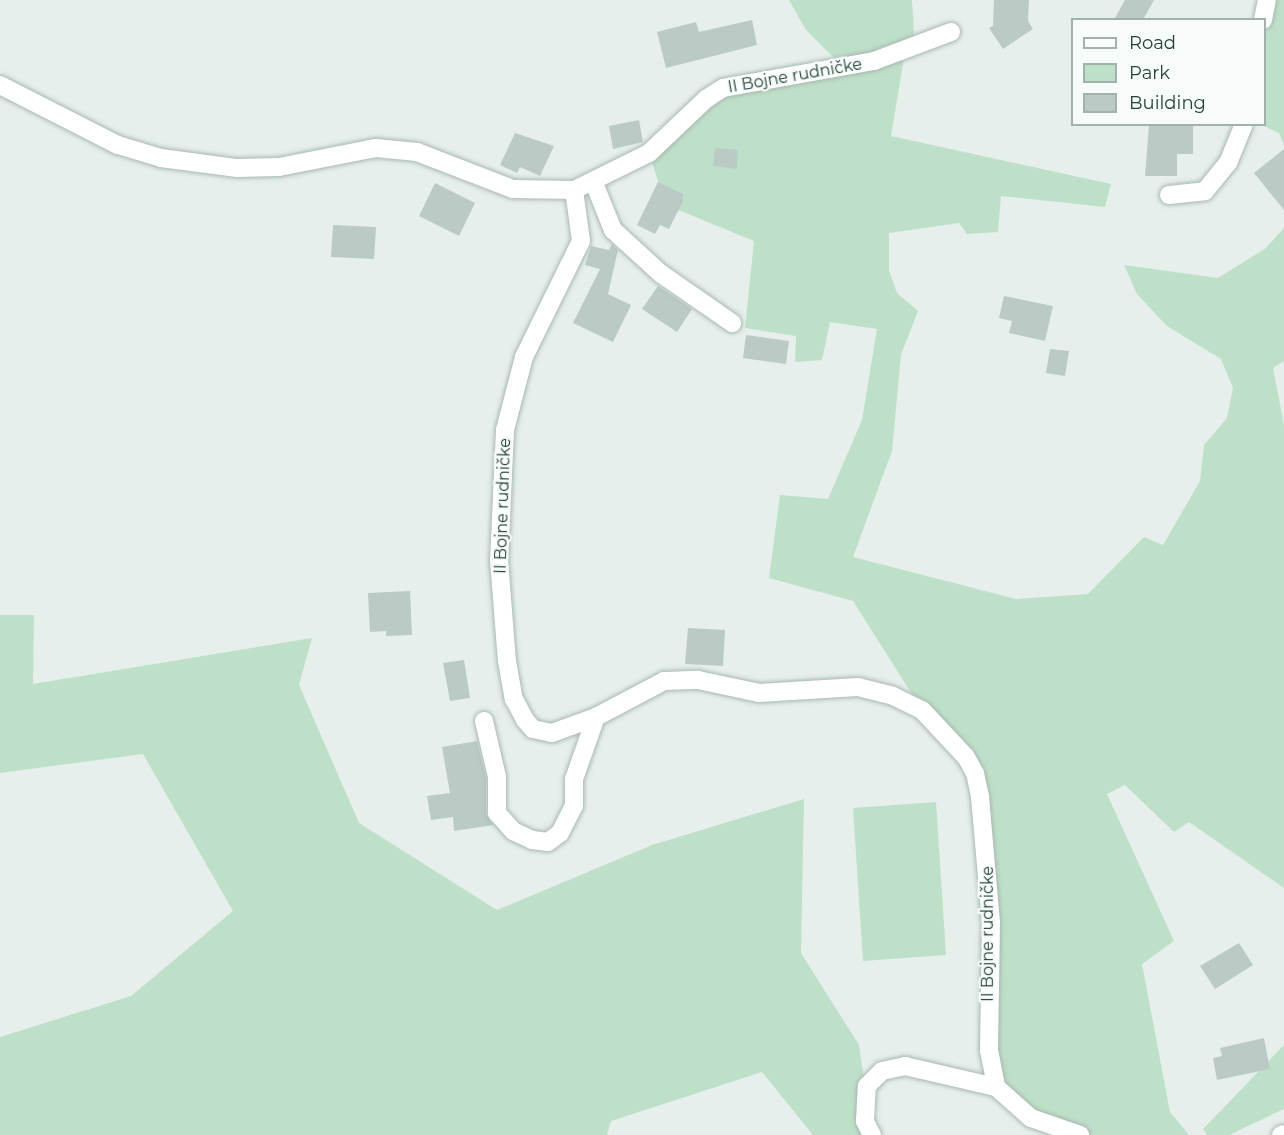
<!DOCTYPE html>
<meta charset="utf-8">
<style>
body{margin:0}
#map{position:relative;width:1284px;height:1135px;overflow:hidden;background:#e6efeb;font-family:Montserrat,sans-serif}
div>[style]{position:absolute}
.green>*{inset:0;background:#bfe0c8}
.building>*{inset:0;background:#bbcac4}
.roads{filter:drop-shadow(0 0 2px #a8b8b2) drop-shadow(0 0 2px #a8b8b2)}
.minor>*{height:18px;margin:-9px;padding:0 9px;transform-origin:9px;border-radius:9px;background:#fff}
span{translate:-50% -50%;white-space:nowrap;text-align:center;line-height:1.15;-webkit-text-stroke:4.5px #f7fbf9;paint-order:stroke}
.street-label{font-size:16px;color:#24423a}
.legend{position:absolute;left:1071px;top:18px;width:195px;height:108px;box-sizing:border-box;background:#f7fbf9;border:2px solid #a3b1ad;margin:0;padding:8px 10px;list-style:none;font-size:18px;color:#24423a}
.legend li{display:flex;align-items:center;gap:12px;height:30px}
.legend b{width:30px;border:2px solid #a3b1ad}
</style>
<div id="map">
<div class="green">
<div style="clip-path:polygon(789px 0,912px 0,915px 49px,905px 52px,891px 136px,1111px 184px,1105px 207px,1001px 196px,998px 232px,967px 234px,959px 223px,889px 233px,889px 270px,897px 293px,918px 311px,901px 355px,892px 451px,853px 557px,1016px 599px,1088px 594px,1144px 537px,1163px 545px,1200px 481px,1204px 445px,1227px 418px,1233px 388px,1221px 359px,1167px 326px,1137px 294px,1124px 265px,1218px 278px,1266px 248px,1284px 228px,1284px 361px,1273px 368px,1284px 425px,1284px 888px,1189px 822px,1174px 832px,1125px 785px,1107px 794px,1174px 941px,1142px 964px,1170px 1112px,1189px 1135px,1057px 1135px,1000px 1091px,975px 773px,922px 710px,853px 601px,769px 578px,780px 495px,828px 499px,862px 420px,877px 329px,830px 322px,822px 360px,795px 362px,796px 336px,745px 328px,754px 241px,666px 205px,649px 153px,706px 99px,843px 67px,806px 30px)"></div>
<div style="clip-path:polygon(1267px 0,1284px 0,1284px 145px,1279px 133px,1262px 125px)"></div>
<div style="clip-path:polygon(0 615px,34px 615px,33px 684px,312px 638px,299px 685px,359px 823px,497px 910px,652px 845px,804px 799px,801px 953px,859px 1045px,872px 1135px,813px 1135px,762px 1072px,611px 1121px,607px 1135px,0 1135px,0 1037px,131px 996px,233px 911px,143px 754px,0 773px)"></div>
<div style="clip-path:polygon(936px 802px,946px 955px,863px 961px,853px 808px)"></div>
<div style="clip-path:polygon(1284px 1045px,1284px 1109px,1229px 1135px,1207px 1135px,1203px 1129px)"></div>
</div>
<div class="building">
<div style="clip-path:polygon(994px 0,1029px 0,1028px 21px,1033px 29px,1003px 49px,989px 28px,993px 26px)"></div>
<div style="clip-path:polygon(1125px 0,1154px 0,1143px 20px,1114px 20px)"></div>
<div style="clip-path:polygon(752px 20px,757px 45px,666px 68px,657px 32px,696px 22px,699px 32px)"></div>
<div style="clip-path:polygon(639px 120px,643px 142px,613px 149px,609px 126px)"></div>
<div style="clip-path:polygon(1149px 125px,1193px 125px,1193px 154px,1177px 154px,1177px 176px,1145px 176px)"></div>
<div style="clip-path:polygon(515px 133px,554px 146px,540px 176px,520px 167px,517px 173px,500px 165px)"></div>
<div style="clip-path:polygon(715px 148px,738px 150px,737px 169px,713px 166px)"></div>
<div style="clip-path:polygon(1284px 149px,1284px 210px,1254px 173px)"></div>
<div style="clip-path:polygon(658px 182px,683px 194px,683px 201px,669px 229px,660px 225px,655px 234px,637px 225px)"></div>
<div style="clip-path:polygon(435px 183px,475px 203px,459px 236px,419px 216px)"></div>
<div style="clip-path:polygon(333px 225px,376px 227px,374px 259px,331px 257px)"></div>
<div style="clip-path:polygon(612px 244px,618px 250px,608px 294px,631px 305px,613px 342px,573px 323px,600px 269px,585px 265px,591px 246px,609px 250px)"></div>
<div style="clip-path:polygon(658px 286px,692px 309px,677px 332px,642px 309px)"></div>
<div style="clip-path:polygon(1004px 296px,1053px 306px,1045px 341px,1009px 333px,1012px 321px,999px 318px)"></div>
<div style="clip-path:polygon(746px 335px,789px 341px,786px 364px,743px 358px)"></div>
<div style="clip-path:polygon(1050px 349px,1069px 351px,1065px 376px,1046px 373px)"></div>
<div style="clip-path:polygon(410px 591px,412px 635px,386px 636px,386px 631px,370px 632px,368px 593px)"></div>
<div style="clip-path:polygon(688px 628px,725px 630px,723px 666px,685px 664px)"></div>
<div style="clip-path:polygon(464px 660px,470px 698px,450px 701px,443px 663px)"></div>
<div style="clip-path:polygon(477px 741px,486px 778px,486px 814px,493px 825px,454px 831px,453px 817px,431px 820px,427px 796px,450px 793px,442px 747px)"></div>
<div style="clip-path:polygon(1239px 943px,1253px 965px,1215px 989px,1200px 966px)"></div>
<div style="clip-path:polygon(1264px 1038px,1270px 1069px,1217px 1080px,1213px 1058px,1222px 1056px,1220px 1048px)"></div>
</div>
<div class="roads">
<div class="minor">
<div style="left:1263px;top:20px;width:20px;rotate:-79deg"></div>
<div style="left:951px;top:32px;width:82px;rotate:159.4deg"></div>
<div style="left:874px;top:61px;width:153px;rotate:169.9deg"></div>
<div style="left:723px;top:88px;width:20px;rotate:147deg"></div>
<div style="left:706px;top:99px;width:79px;rotate:136.5deg"></div>
<div style="left:649px;top:153px;width:84px;rotate:153.7deg"></div>
<div style="left:574px;top:190px;width:51px;rotate:82.2deg"></div>
<div style="left:581px;top:241px;width:129px;rotate:116.2deg"></div>
<div style="left:524px;top:357px;width:75px;rotate:104.6deg"></div>
<div style="left:505px;top:430px;width:130px;rotate:92.6deg"></div>
<div style="left:499px;top:560px;width:101px;rotate:85.5deg"></div>
<div style="left:507px;top:661px;width:39px;rotate:80deg"></div>
<div style="left:514px;top:699px;width:24px;rotate:62deg"></div>
<div style="left:525px;top:720px;width:12px;rotate:48deg"></div>
<div style="left:533px;top:729px;width:19px;rotate:12deg"></div>
<div style="left:552px;top:733px;width:47px;rotate:-20deg"></div>
<div style="left:596px;top:717px;width:77px;rotate:-27.9deg"></div>
<div style="left:664px;top:681px;width:34px;rotate:-2deg"></div>
<div style="left:698px;top:680px;width:62px;rotate:12deg"></div>
<div style="left:759px;top:693px;width:99px;rotate:-3.5deg"></div>
<div style="left:858px;top:687px;width:36px;rotate:14deg"></div>
<div style="left:893px;top:696px;width:32px;rotate:26deg"></div>
<div style="left:922px;top:710px;width:64px;rotate:46.9deg"></div>
<div style="left:966px;top:757px;width:18px;rotate:61deg"></div>
<div style="left:975px;top:773px;width:25px;rotate:78deg"></div>
<div style="left:980px;top:797px;width:125px;rotate:85deg"></div>
<div style="left:991px;top:922px;width:128px;rotate:90.9deg"></div>
<div style="left:989px;top:1050px;width:38px;rotate:79deg"></div>
<div style="left:996px;top:1087px;width:47px;rotate:41.5deg"></div>
<div style="left:1031px;top:1118px;width:52px;rotate:19.1deg"></div>
<div style="left:0;top:85px;width:132px;rotate:27deg"></div>
<div style="left:118px;top:145px;width:45px;rotate:16.8deg"></div>
<div style="left:161px;top:158px;width:77px;rotate:7.5deg"></div>
<div style="left:237px;top:168px;width:42px;rotate:-1.4deg"></div>
<div style="left:279px;top:167px;width:99px;rotate:-11.1deg"></div>
<div style="left:376px;top:148px;width:41px;rotate:5.6deg"></div>
<div style="left:417px;top:152px;width:103px;rotate:21.1deg"></div>
<div style="left:513px;top:189px;width:61px;rotate:0.9deg"></div>
<div style="left:594px;top:183px;width:51px;rotate:68deg"></div>
<div style="left:613px;top:230px;width:64px;rotate:42.5deg"></div>
<div style="left:660px;top:273px;width:88px;rotate:34.8deg"></div>
<div style="left:1169px;top:195px;width:36px;rotate:-6deg"></div>
<div style="left:1205px;top:191px;width:36px;rotate:-51deg"></div>
<div style="left:1228px;top:163px;width:42px;rotate:-67.7deg"></div>
<div style="left:484px;top:721px;width:57px;rotate:76.9deg"></div>
<div style="left:497px;top:777px;width:36px;rotate:90deg"></div>
<div style="left:497px;top:813px;width:24px;rotate:48deg"></div>
<div style="left:513px;top:831px;width:21px;rotate:25deg"></div>
<div style="left:532px;top:840px;width:16px;rotate:7deg"></div>
<div style="left:548px;top:842px;width:15px;rotate:-37deg"></div>
<div style="left:560px;top:833px;width:31px;rotate:-63deg"></div>
<div style="left:574px;top:805px;width:26px;rotate:-90deg"></div>
<div style="left:574px;top:779px;width:66px;rotate:-70.5deg"></div>
<div style="left:872px;top:1135px;width:16px;rotate:-117deg"></div>
<div style="left:865px;top:1121px;width:35px;rotate:-87deg"></div>
<div style="left:867px;top:1086px;width:21px;rotate:-45deg"></div>
<div style="left:882px;top:1071px;width:24px;rotate:-12deg"></div>
<div style="left:905px;top:1066px;width:93px;rotate:13deg"></div>
<div style="left:1281px;top:1135px;width:3px;rotate:-18deg"></div>
</div>
</div>
<div class="street-label">
<span style="left:795px;top:76px;rotate:-10deg">II Bojne rudničke</span>
<span style="left:503px;top:506px;rotate:-88deg">II Bojne rudničke</span>
<span style="left:988px;top:934px;rotate:-90deg">II Bojne rudničke</span>
</div>
<ul class="legend">
<li><b style="height:8px;background:#fff"></b>Road</li>
<li><b style="height:16px;background:#bfe0c8"></b>Park</li>
<li><b style="height:16px;background:#bbcac4"></b>Building</li>
</ul>
</div>
